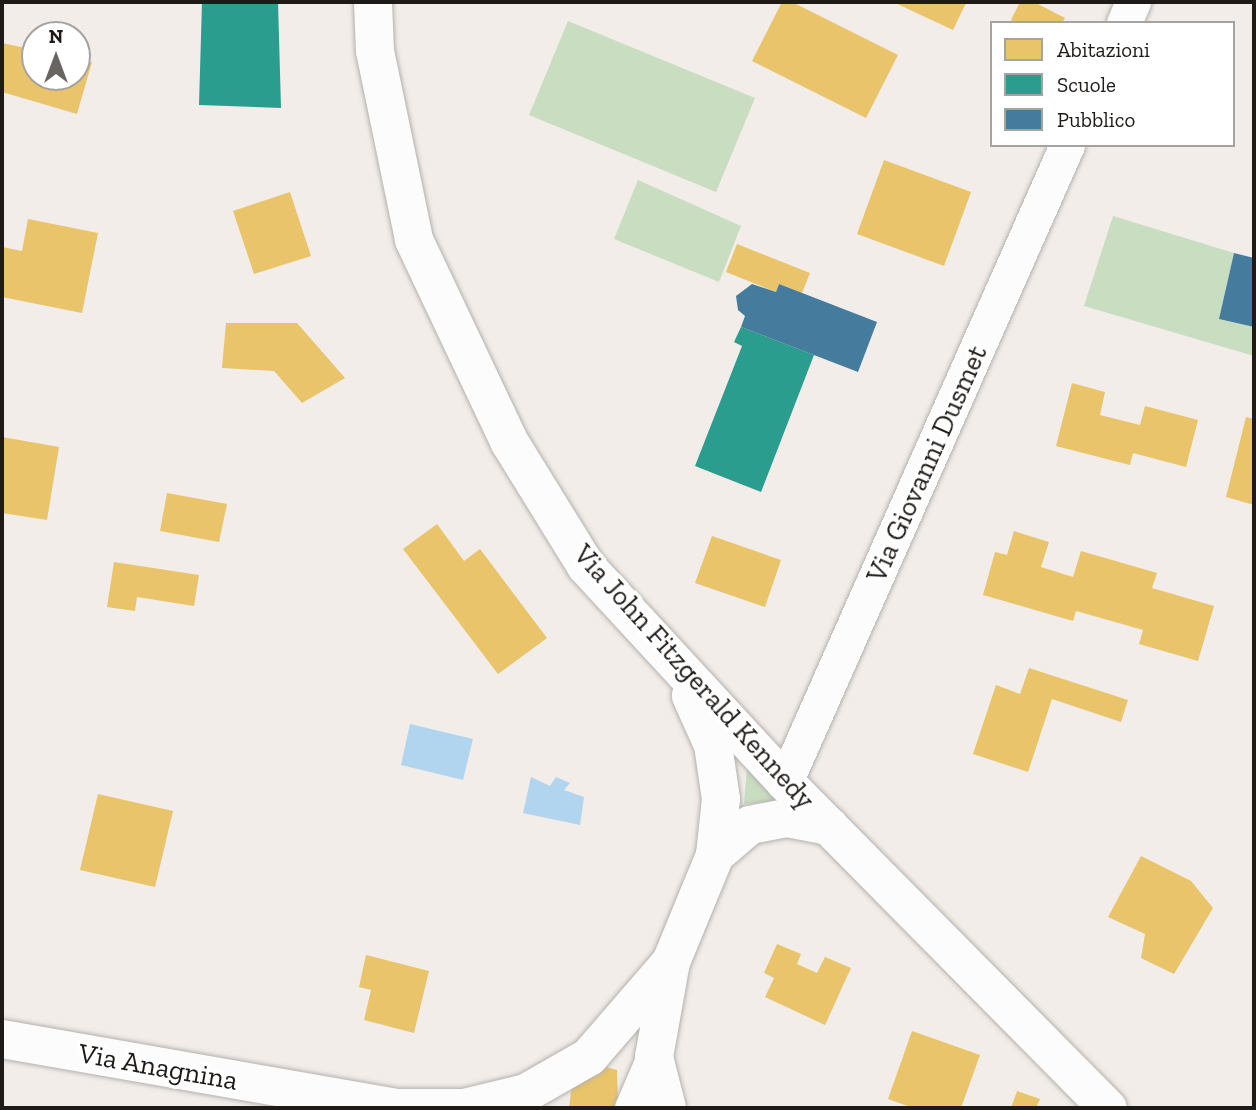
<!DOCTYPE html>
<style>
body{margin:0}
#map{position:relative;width:1256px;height:1110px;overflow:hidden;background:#f2ede8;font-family:"Zilla Slab",serif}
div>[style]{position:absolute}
.green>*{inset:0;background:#c9ddc1}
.water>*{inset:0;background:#b1d5ef}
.homes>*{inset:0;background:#e9c46a}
.schools>*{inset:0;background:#2a9d8f}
.public>*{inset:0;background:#457b9d}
.roads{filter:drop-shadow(0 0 2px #b4b1ae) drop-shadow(0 0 2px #b4b1ae)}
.minor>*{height:35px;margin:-17.5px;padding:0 17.5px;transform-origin:17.5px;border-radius:17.5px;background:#fdfcfc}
.major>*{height:38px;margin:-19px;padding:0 19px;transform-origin:19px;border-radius:19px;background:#fdfcfc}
span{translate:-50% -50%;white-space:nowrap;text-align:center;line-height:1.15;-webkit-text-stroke:7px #fff;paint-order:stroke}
.street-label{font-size:28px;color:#1d1a17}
.frame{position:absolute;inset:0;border:4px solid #1d1a17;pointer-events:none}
.legend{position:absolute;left:990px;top:21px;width:245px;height:126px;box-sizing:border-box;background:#fff;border:2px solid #a5a3a2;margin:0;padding:9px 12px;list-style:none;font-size:21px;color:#1d1a17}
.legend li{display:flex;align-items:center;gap:14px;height:35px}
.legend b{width:35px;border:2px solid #a5a3a2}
.north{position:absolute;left:21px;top:21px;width:70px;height:70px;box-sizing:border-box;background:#fff;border:2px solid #a5a3a2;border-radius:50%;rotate:0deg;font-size:19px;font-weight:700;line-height:28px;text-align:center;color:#1d1a17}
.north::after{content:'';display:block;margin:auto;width:24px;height:32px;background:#686460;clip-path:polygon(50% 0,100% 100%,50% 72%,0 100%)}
</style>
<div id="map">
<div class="green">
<div style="clip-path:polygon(568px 21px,755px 98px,716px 192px,529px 115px)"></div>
<div style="clip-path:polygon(638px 180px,741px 226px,719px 282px,614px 239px)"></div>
<div style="clip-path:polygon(1113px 216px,1234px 253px,1219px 319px,1254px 327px,1254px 356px,1084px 306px)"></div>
<div style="clip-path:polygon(749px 743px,802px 799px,744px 804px)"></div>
</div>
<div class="water">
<div style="clip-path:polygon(410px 724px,473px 739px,463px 780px,401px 765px)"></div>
<div style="clip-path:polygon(531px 777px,550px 786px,556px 777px,570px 783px,564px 790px,584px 797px,580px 825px,523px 813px)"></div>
</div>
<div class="homes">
<div style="clip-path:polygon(782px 2px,792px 2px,898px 55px,866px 118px,752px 61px)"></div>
<div style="clip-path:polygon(893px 2px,963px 2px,966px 3px,953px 30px)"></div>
<div style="clip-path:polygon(1020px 2px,1034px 2px,1065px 18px,1062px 23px,1015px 23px,1011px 20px)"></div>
<div style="clip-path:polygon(2px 43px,35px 50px,35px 77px,77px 77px,77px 59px,92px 62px,77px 114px,2px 92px)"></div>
<div style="clip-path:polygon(884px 160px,971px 192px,944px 266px,857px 234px)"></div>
<div style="clip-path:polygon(290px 192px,311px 256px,254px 274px,233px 211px)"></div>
<div style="clip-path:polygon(28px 219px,98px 233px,82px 313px,2px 297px,2px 247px,22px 251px)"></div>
<div style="clip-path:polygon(737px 244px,810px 273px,802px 293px,779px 284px,776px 292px,726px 272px)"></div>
<div style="clip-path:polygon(226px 323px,297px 323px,345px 378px,302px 403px,274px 371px,222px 368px)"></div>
<div style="clip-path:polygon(1072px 383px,1105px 392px,1100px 415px,1140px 425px,1145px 406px,1198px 420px,1186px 467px,1133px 453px,1130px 465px,1056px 446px)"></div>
<div style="clip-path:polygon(1246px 417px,1254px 419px,1254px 505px,1226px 497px)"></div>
<div style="clip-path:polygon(2px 437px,59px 447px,47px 520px,2px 513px)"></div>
<div style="clip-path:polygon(167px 493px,227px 504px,219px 542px,160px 531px)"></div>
<div style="clip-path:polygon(437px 524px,464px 561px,480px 549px,547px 638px,498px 674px,403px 549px)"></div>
<div style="clip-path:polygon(1014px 531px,1049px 542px,1041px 567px,1073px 577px,1081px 551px,1157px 573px,1152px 588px,1214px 606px,1198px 661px,1139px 644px,1143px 630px,1076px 611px,1073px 621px,983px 595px,995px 552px,1007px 555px)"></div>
<div style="clip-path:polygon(712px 536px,781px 560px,765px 607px,695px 583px)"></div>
<div style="clip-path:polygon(114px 562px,199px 575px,194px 606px,137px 597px,135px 611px,107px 607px)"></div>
<div style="clip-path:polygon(1029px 668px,1128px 700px,1121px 722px,1052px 699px,1028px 772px,973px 754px,996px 685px,1020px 694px)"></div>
<div style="clip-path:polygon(98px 794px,173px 811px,155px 887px,80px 870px)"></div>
<div style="clip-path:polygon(1141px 856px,1191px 881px,1213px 908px,1174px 974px,1141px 958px,1145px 934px,1108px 917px)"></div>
<div style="clip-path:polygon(777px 944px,801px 954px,797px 964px,817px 973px,825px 957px,851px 968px,825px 1025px,765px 997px,774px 978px,764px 973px)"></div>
<div style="clip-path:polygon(366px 955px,429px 971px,414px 1033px,364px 1020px,371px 990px,359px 987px)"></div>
<div style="clip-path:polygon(912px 1031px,980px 1055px,961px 1108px,913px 1108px,888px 1099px)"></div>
<div style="clip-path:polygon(595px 1064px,617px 1070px,618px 1103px,611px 1108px,569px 1108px,572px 1083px)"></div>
<div style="clip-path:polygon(1017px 1091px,1040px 1099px,1036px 1108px,1011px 1108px)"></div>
</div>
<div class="schools">
<div style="clip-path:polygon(202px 2px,278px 2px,281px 108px,199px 105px)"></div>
<div style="clip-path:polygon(741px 327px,814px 355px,761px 492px,695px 466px,742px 346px,734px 342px)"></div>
</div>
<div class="public">
<div style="clip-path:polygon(1234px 253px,1254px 258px,1254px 327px,1219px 319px)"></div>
<div style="clip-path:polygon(752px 284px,776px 292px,779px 284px,877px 322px,858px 372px,741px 327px,745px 316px,738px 310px,736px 296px)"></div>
</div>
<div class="roads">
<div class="minor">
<div style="left:1124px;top:23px;width:23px;rotate:-67deg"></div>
<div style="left:785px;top:782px;width:697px;rotate:-66.12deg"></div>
<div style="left:632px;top:1108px;width:56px;rotate:-66.7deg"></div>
</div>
<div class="major">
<div style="left:373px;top:2px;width:49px;rotate:87.7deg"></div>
<div style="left:375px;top:51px;width:193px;rotate:78.3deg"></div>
<div style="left:414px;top:240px;width:225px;rotate:64.7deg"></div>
<div style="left:510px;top:443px;width:145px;rotate:58.3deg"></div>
<div style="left:586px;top:566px;width:294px;rotate:47.3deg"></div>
<div style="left:785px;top:782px;width:459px;rotate:45.3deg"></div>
<div style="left:715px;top:855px;width:46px;rotate:-40.6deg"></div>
<div style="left:750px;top:825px;width:38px;rotate:-11deg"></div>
<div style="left:787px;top:818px;width:43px;rotate:10.8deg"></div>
<div style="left:2px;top:1039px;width:402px;rotate:9.9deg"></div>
<div style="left:396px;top:1108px;width:68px"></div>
<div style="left:464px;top:1108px;width:64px;rotate:-13.6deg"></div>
<div style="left:526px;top:1093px;width:73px;rotate:-29.7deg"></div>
<div style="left:589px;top:1057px;width:125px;rotate:-49.2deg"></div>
<div style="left:667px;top:1108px;width:53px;rotate:-104.3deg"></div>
<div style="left:654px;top:1057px;width:97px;rotate:-79.9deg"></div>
<div style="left:671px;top:962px;width:116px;rotate:-67.6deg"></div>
<div style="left:715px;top:855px;width:56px;rotate:-83.9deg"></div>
<div style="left:721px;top:799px;width:55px;rotate:-98.4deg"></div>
<div style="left:713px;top:745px;width:54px;rotate:-114.2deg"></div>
</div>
</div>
<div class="street-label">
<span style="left:927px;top:464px;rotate:-66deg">Via Giovanni Dusmet</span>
<span style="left:694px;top:677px;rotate:48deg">Via John Fitzgerald Kennedy</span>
<span style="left:158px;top:1067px;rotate:10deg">Via Anagnina</span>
</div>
<div class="frame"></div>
<ul class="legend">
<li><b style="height:19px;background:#e9c46a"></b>Abitazioni</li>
<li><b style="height:19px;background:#2a9d8f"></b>Scuole</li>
<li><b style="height:19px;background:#457b9d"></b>Pubblico</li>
</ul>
<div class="north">N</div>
</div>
